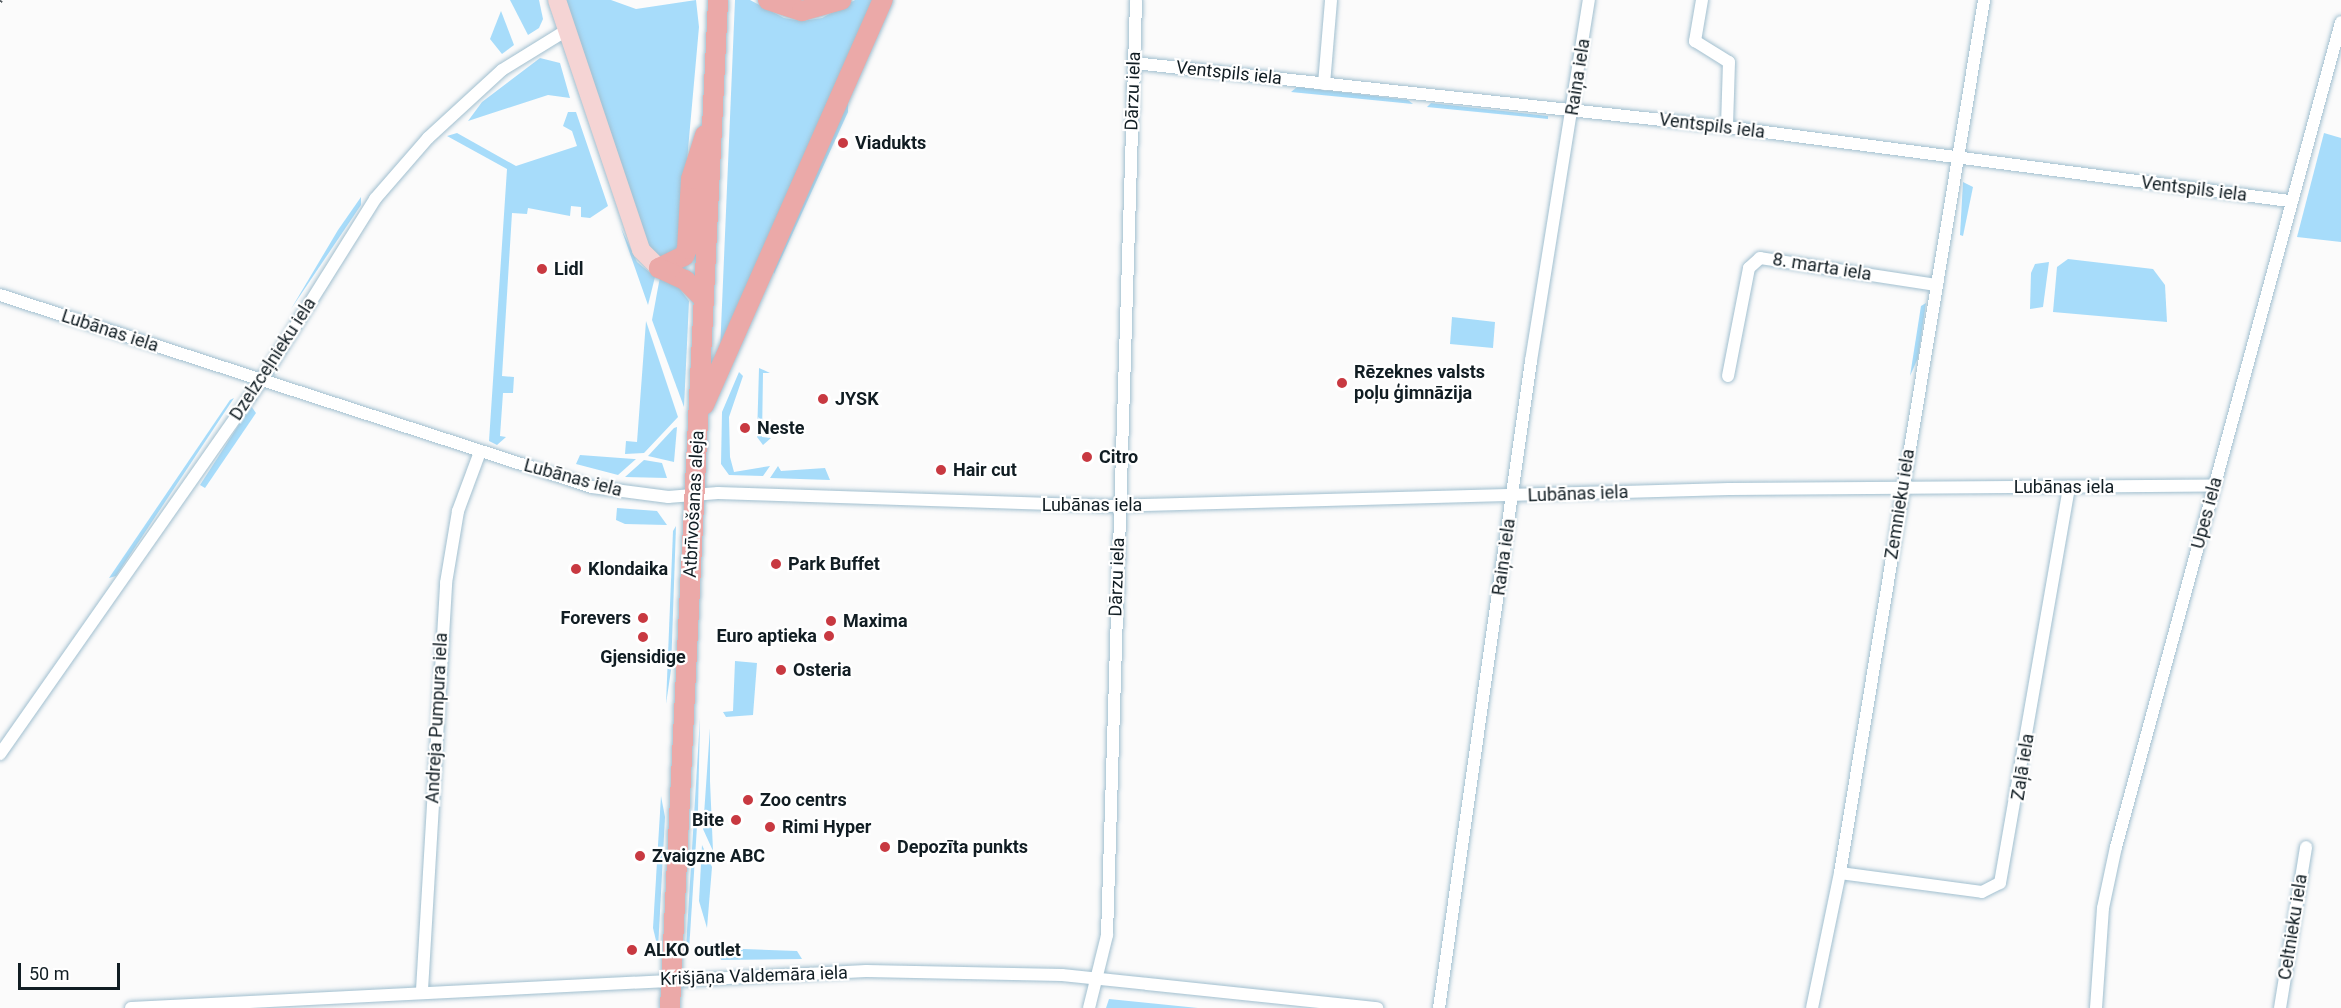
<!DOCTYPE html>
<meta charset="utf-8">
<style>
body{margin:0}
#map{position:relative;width:2341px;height:1008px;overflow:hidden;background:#fbfbfb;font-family:Roboto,sans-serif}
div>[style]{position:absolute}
.green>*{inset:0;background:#a7dcfa}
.roads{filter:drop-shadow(0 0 2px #a1bfcf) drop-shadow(0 0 2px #a1bfcf)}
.minor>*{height:12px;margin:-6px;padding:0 6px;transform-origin:6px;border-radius:6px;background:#fff}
.secondary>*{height:18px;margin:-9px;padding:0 9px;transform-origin:9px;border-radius:9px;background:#f5d4d4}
.primary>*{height:20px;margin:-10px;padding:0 10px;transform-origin:10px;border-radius:10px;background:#eba9a8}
.rail>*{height:4px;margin-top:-2px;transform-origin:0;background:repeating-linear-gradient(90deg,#565e62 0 12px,transparent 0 18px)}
.dots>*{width:16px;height:16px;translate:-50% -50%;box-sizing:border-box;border:3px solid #fff;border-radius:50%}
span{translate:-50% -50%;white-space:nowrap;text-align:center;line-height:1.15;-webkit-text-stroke:4.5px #fff;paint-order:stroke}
.street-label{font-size:18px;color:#111d23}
.poi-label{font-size:18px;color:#111d23;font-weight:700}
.left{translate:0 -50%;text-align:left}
.right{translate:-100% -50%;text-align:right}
.scale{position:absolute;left:18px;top:963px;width:102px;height:27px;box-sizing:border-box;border:3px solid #111d23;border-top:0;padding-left:8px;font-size:18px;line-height:21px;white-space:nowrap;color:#111d23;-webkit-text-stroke:4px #fff;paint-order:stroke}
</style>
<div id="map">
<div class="green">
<div style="clip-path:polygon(510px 0,539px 0,543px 19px,539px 28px,528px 35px)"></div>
<div style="clip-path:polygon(564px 0,611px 0,636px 9px,696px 0,699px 27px,679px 250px,661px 259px,649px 250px)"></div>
<div style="clip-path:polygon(735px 0,750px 0,784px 18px,802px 21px,822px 18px,855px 0,873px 0,720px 352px)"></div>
<div style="clip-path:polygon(501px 11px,514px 45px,502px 54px,490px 39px)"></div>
<div style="clip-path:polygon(540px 58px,560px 63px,570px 98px,548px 95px,468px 121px,482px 102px)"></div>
<div style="clip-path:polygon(1297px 87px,1408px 100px,1413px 104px,1291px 92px)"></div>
<div style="clip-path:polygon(848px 101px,848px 112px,774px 274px,773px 270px)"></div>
<div style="clip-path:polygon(1431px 103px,1548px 116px,1548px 119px,1427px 107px)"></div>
<div style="clip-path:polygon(568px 112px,576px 112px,608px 206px,590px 218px,581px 217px,581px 207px,571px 206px,570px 216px,528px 208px,527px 214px,512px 213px,502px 376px,514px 377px,513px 393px,503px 393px,500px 436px,506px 437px,497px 445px,489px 441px,507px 169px,447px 136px,457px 133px,516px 166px,577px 146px,572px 131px,563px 126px)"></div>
<div style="clip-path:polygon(2324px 133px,2341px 138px,2341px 242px,2297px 237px)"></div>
<div style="clip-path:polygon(1963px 182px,1973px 187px,1963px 236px,1960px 235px)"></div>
<div style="clip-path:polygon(361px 197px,361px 205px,291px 309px,338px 230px)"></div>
<div style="clip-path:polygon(621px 228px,637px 262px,655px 277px,648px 305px)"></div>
<div style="clip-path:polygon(2068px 259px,2153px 269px,2165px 285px,2167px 322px,2053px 312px,2057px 267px)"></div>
<div style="clip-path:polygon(2049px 262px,2043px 307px,2030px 309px,2031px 273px,2035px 264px)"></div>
<div style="clip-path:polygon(660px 277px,673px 280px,689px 301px,684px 407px,652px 320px)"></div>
<div style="clip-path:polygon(1926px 303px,1918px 358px,1910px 376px,1921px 306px)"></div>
<div style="clip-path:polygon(1452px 317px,1495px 322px,1493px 348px,1450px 344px)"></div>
<div style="clip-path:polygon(646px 321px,678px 417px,644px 453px,625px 454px,626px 441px,637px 442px)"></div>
<div style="clip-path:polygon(759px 368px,770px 373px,763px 373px,762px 437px,771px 438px,763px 445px,757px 437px)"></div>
<div style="clip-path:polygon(739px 372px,743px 376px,729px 417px,730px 457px,734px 472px,770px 466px,763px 476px,729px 475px,721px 464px,722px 412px)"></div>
<div style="clip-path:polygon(234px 398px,116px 576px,109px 578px,230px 400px)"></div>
<div style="clip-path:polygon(251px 406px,256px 413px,205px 488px,200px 485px)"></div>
<div style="clip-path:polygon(677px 427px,674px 462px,648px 456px,674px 428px)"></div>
<div style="clip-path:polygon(580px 455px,634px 459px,636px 459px,618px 475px,576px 464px)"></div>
<div style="clip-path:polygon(644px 460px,662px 463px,667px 478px,625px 477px)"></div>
<div style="clip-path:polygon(778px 466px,781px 471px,825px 468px,830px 480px,770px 478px)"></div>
<div style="clip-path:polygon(617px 508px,657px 511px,667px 525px,625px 524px,616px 520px)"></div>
<div style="clip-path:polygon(676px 526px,671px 670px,666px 704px,673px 531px)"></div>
<div style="clip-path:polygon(735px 661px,757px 663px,753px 715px,726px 717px,723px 712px,733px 711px)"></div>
<div style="clip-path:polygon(700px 718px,698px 811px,689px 950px,686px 948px)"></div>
<div style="clip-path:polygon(710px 728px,710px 781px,713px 851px,703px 829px)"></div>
<div style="clip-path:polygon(661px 796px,665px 817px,658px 949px,653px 928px)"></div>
<div style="clip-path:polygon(702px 845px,712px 867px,707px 928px,699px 901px)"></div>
<div style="clip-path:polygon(716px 948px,797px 951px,802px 959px,721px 960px)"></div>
<div style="clip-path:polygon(1109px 999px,1198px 1008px,1106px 1008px)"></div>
</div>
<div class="roads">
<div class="minor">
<div style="left:1702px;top:0;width:42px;rotate:99.7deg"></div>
<div style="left:1695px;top:41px;width:40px;rotate:32deg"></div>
<div style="left:1729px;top:62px;width:65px;rotate:91.8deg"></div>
<div style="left:1134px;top:63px;width:596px;rotate:6.16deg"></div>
<div style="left:1727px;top:127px;width:567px;rotate:7.5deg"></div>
<div style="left:1324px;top:84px;width:84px;rotate:-85.2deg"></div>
<div style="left:0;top:295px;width:622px;rotate:17.97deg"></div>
<div style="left:592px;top:487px;width:77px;rotate:7.5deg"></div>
<div style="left:668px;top:497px;width:50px;rotate:-4.6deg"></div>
<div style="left:718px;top:493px;width:390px;rotate:1.9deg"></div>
<div style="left:1108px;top:506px;width:621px;rotate:-1.57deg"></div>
<div style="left:1729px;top:489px;width:486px;rotate:-0.4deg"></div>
<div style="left:1728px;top:376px;width:110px;rotate:-79deg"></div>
<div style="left:1749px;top:268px;width:15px;rotate:-42deg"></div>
<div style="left:1760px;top:258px;width:179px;rotate:8.7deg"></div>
<div style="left:0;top:754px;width:455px;rotate:-55deg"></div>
<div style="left:261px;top:381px;width:215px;rotate:-57.9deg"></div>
<div style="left:375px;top:199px;width:81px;rotate:-49deg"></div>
<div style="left:428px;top:138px;width:100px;rotate:-42.6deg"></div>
<div style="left:502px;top:70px;width:76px;rotate:-31.6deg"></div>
<div style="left:1840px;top:873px;width:143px;rotate:7.6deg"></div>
<div style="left:1982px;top:892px;width:20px;rotate:-27deg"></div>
<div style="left:2000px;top:883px;width:402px;rotate:-80.1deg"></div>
<div style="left:422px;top:990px;width:408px;rotate:-86.6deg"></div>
<div style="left:446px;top:583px;width:73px;rotate:-80.5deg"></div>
<div style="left:458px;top:511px;width:63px;rotate:-69.6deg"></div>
<div style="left:131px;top:1008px;width:736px;rotate:-2.88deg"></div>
<div style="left:866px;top:971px;width:196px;rotate:1.2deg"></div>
<div style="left:1062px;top:975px;width:317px;rotate:6deg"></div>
<div style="left:1089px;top:1008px;width:75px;rotate:-76.1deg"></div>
<div style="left:1107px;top:935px;width:935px;rotate:-88.22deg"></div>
<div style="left:1439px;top:1008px;width:654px;rotate:-81.91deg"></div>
<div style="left:1531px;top:361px;width:366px;rotate:-80.9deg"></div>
<div style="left:1812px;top:1008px;width:138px;rotate:-78.3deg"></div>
<div style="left:1840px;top:873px;width:885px;rotate:-80.63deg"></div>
<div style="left:2096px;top:1008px;width:100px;rotate:-86deg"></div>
<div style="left:2103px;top:908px;width:62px;rotate:-78deg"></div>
<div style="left:2116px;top:847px;width:855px;rotate:-74.74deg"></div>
<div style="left:2280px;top:1008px;width:163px;rotate:-80.8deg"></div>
</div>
<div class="secondary">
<div style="left:557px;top:0;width:264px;rotate:71.4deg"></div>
<div style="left:641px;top:250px;width:25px;rotate:45deg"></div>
</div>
<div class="primary">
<div style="left:768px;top:0;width:36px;rotate:18deg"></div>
<div style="left:802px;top:11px;width:41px;rotate:-15.8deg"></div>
<div style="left:659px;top:268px;width:28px;rotate:-26deg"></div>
<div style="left:684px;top:256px;width:8px;rotate:-67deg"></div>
<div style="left:687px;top:249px;width:70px;rotate:-86.7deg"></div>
<div style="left:691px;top:179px;width:46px;rotate:-72.3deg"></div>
<div style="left:659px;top:268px;width:29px;rotate:25deg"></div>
<div style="left:685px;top:280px;width:25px;rotate:45deg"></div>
<div style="left:704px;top:405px;width:443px;rotate:-66.2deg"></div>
<div style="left:670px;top:1008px;width:1009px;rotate:-87.27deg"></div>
</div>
</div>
<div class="rail">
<div style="left:0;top:2px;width:2px;rotate:-63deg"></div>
</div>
<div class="dots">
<div style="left:843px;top:143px;background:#c83941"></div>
<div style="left:542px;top:269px;background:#c83941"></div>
<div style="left:1342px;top:383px;background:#c83941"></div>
<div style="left:823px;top:399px;background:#c83941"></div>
<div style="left:745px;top:428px;background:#c83941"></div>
<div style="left:1087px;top:457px;background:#c83941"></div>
<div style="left:941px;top:470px;background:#c83941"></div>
<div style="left:776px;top:564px;background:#c83941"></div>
<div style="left:576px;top:569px;background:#c83941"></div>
<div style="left:643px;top:618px;background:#c83941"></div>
<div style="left:831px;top:621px;background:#c83941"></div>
<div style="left:829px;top:636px;background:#c83941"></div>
<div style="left:643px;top:637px;background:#c83941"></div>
<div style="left:781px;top:670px;background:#c83941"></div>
<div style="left:748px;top:800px;background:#c83941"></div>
<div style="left:736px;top:820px;background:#c83941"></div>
<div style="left:770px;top:827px;background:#c83941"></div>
<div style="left:885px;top:847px;background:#c83941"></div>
<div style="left:640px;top:856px;background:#c83941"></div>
<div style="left:632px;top:950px;background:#c83941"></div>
</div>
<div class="street-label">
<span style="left:1229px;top:73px;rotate:6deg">Ventspils iela</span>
<span style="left:1578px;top:77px;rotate:-81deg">Raiņa iela</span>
<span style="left:1133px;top:91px;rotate:-88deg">Dārzu iela</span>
<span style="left:1712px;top:126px;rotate:7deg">Ventspils iela</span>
<span style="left:2194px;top:189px;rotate:7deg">Ventspils iela</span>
<span style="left:1822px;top:267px;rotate:9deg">8. marta iela</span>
<span style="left:110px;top:331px;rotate:18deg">Lubānas iela</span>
<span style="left:273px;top:359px;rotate:-57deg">Dzelzceļnieku iela</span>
<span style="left:573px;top:478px;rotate:15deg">Lubānas iela</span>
<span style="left:2064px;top:487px">Lubānas iela</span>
<span style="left:1578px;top:494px;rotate:-2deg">Lubānas iela</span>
<span style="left:694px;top:504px;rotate:-87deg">Atbrīvošanas aleja</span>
<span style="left:1900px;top:504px;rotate:-81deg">Zemnieku iela</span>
<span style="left:1092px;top:505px">Lubānas iela</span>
<span style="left:2207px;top:513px;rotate:-75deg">Upes iela</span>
<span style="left:1504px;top:557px;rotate:-82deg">Raiņa iela</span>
<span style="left:1117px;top:577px;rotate:-88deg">Dārzu iela</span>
<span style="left:437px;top:718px;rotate:-87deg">Andreja Pumpura iela</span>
<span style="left:2023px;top:767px;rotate:-81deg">Zaļā iela</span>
<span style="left:2293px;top:927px;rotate:-81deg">Celtnieku iela</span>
<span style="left:754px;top:976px;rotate:-2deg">Krišjāņa Valdemāra iela</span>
</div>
<div class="poi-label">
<span class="left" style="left:855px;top:143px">Viadukts</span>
<span class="left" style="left:554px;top:269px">Lidl</span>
<span class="left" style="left:1354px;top:383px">Rēzeknes valsts<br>poļu ģimnāzija</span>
<span class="left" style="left:835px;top:399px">JYSK</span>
<span class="left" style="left:757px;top:428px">Neste</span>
<span class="left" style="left:1099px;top:457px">Citro</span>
<span class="left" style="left:953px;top:470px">Hair cut</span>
<span class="left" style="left:788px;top:564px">Park Buffet</span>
<span class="left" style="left:588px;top:569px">Klondaika</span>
<span class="right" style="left:631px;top:618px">Forevers</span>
<span class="left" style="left:843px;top:621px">Maxima</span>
<span class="right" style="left:817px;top:636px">Euro aptieka</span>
<span style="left:643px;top:657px">Gjensidige</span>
<span class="left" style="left:793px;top:670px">Osteria</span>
<span class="left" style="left:760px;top:800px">Zoo centrs</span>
<span class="right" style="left:724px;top:820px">Bite</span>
<span class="left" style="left:782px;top:827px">Rimi Hyper</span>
<span class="left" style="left:897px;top:847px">Depozīta punkts</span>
<span class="left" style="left:652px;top:856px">Zvaigzne ABC</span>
<span class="left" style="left:644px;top:950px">ALKO outlet</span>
</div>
<div class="scale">50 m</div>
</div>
